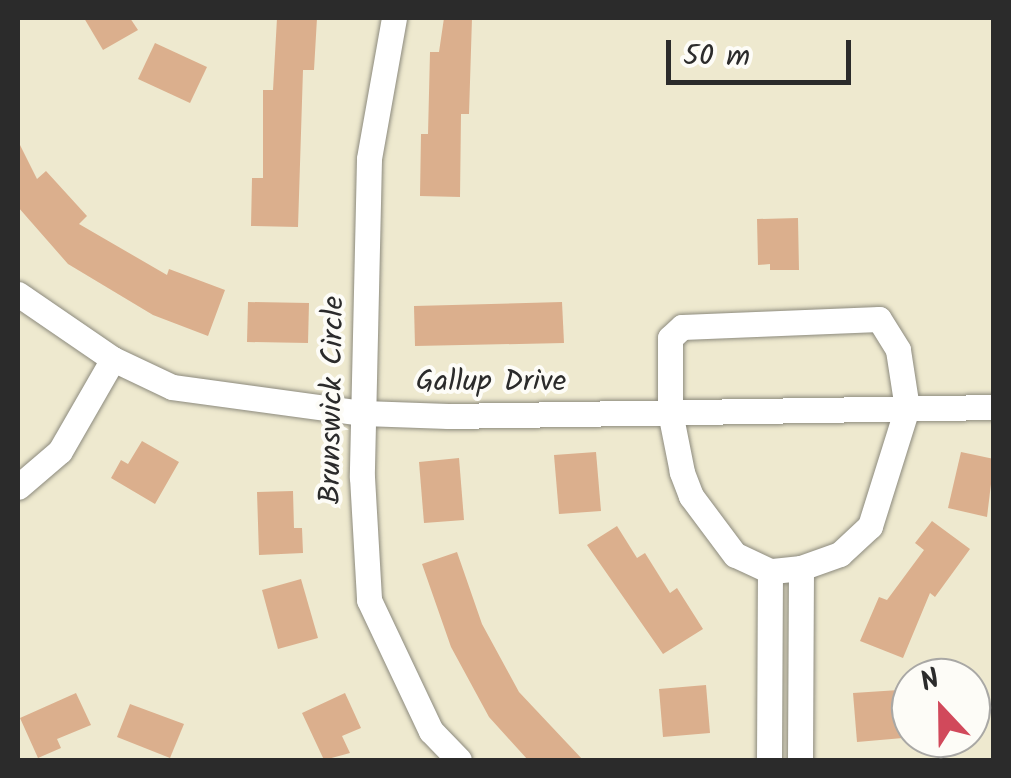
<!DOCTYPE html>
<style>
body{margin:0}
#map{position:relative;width:1011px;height:778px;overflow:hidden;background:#eee9cf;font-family:Kalam,sans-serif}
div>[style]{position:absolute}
.building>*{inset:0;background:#dbaf8d}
.roads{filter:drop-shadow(0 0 2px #8c8a7d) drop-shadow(0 0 2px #8c8a7d)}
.minor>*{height:25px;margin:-12.5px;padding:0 12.5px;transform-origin:12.5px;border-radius:12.5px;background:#fff}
span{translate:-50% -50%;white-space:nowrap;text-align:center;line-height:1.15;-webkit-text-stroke:8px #fdfcf7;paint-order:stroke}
.street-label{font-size:30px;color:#2b2b2b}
.frame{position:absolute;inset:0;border:20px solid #2b2b2b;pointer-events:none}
.north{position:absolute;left:891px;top:658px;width:100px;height:100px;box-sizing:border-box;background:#fdfcf7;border:2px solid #a9a8a5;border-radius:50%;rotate:338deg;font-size:28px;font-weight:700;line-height:40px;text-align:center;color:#2b2b2b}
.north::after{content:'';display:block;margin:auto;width:35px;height:45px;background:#d1495b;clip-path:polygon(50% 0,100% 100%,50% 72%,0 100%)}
.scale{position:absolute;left:666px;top:40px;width:185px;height:45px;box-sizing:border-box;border:5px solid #2b2b2b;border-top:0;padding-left:12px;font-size:30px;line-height:35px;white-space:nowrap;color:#2b2b2b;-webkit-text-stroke:8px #fdfcf7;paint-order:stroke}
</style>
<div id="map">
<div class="building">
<div style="clip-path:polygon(84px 18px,130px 18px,138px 30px,103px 50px)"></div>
<div style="clip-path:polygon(277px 18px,317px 18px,314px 70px,303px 70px,298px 227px,251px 226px,252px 178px,263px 178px,263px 90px,273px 90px)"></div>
<div style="clip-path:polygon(444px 18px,472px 18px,469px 114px,461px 114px,460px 197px,420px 196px,421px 134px,428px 134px,430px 52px,439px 52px)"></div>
<div style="clip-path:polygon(155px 43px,207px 67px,190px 103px,138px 79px)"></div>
<div style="clip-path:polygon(18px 141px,37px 179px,46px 171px,87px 216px,79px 224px,167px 275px,169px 269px,225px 290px,208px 336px,153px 315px,68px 264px,18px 207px)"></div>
<div style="clip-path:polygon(798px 218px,799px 270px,770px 270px,770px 264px,758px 265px,757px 219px)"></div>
<div style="clip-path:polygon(248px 302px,309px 303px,308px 343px,247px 342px)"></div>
<div style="clip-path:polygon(562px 302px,564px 343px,415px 346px,414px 306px)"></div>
<div style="clip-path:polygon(142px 441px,179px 462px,155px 504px,111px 478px,121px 460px,128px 464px)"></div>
<div style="clip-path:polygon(596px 452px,601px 511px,559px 514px,554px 455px)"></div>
<div style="clip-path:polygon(961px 452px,994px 459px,987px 517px,948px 508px)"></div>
<div style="clip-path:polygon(459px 458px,464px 520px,424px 523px,419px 462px)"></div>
<div style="clip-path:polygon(293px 491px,294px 528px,302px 528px,303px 553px,259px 555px,257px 492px)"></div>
<div style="clip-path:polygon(932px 521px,970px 549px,935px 597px,930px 593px,903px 658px,860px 641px,879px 597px,887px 600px,924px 550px,915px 543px)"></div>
<div style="clip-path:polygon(617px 526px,637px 558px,645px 553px,670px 593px,677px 588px,703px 629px,663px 654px,587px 545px)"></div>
<div style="clip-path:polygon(457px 552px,482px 624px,519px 692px,583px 760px,528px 760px,489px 717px,451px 647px,422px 564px)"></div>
<div style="clip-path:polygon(301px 579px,318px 638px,278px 649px,262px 590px)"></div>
<div style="clip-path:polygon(706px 685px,710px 733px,663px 737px,659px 689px)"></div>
<div style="clip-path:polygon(899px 690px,903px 738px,857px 742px,853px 693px)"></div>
<div style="clip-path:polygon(76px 693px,91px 725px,57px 739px,61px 748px,38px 758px,20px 718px)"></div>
<div style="clip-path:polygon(345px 693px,361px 728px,342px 736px,350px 753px,324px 760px,302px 713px)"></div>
<div style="clip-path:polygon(130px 704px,184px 724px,170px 758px,117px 737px)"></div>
</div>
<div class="roads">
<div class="minor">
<div style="left:394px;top:18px;width:143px;rotate:100.1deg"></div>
<div style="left:369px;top:159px;width:318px;rotate:91.3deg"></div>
<div style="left:362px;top:477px;width:123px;rotate:86.7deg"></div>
<div style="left:369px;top:600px;width:145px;rotate:64.7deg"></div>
<div style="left:431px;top:731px;width:40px;rotate:46deg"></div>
<div style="left:18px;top:294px;width:115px;rotate:34.4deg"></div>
<div style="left:113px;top:359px;width:65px;rotate:25.4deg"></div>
<div style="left:172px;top:387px;width:193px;rotate:7.8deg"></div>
<div style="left:363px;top:413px;width:85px;rotate:2deg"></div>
<div style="left:448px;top:416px;width:546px;rotate:-0.94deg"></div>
<div style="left:879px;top:319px;width:36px;rotate:58deg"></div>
<div style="left:898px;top:350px;width:59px;rotate:81.2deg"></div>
<div style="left:907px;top:408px;width:124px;rotate:107.4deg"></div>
<div style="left:870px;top:526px;width:41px;rotate:137deg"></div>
<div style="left:840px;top:554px;width:41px;rotate:160.3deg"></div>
<div style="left:801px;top:568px;width:31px;rotate:174deg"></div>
<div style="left:770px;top:571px;width:38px;rotate:-155deg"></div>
<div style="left:735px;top:555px;width:74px;rotate:-126.7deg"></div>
<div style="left:691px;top:496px;width:26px;rotate:-111deg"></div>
<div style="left:682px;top:472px;width:61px;rotate:-101.3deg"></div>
<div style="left:670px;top:412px;width:74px;rotate:-90deg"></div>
<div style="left:670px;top:338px;width:16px;rotate:-43deg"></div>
<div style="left:682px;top:327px;width:197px;rotate:-2.3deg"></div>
<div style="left:18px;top:487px;width:55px;rotate:-40.6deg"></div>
<div style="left:60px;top:451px;width:106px;rotate:-60.1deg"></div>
<div style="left:769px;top:760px;width:189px;rotate:-89.7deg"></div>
<div style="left:800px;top:760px;width:192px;rotate:-89.7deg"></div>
</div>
</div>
<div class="street-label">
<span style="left:491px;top:382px">Gallup Drive</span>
<span style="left:333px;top:400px;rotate:-89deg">Brunswick Circle</span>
</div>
<div class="frame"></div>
<div class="north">N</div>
<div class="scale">50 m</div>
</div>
